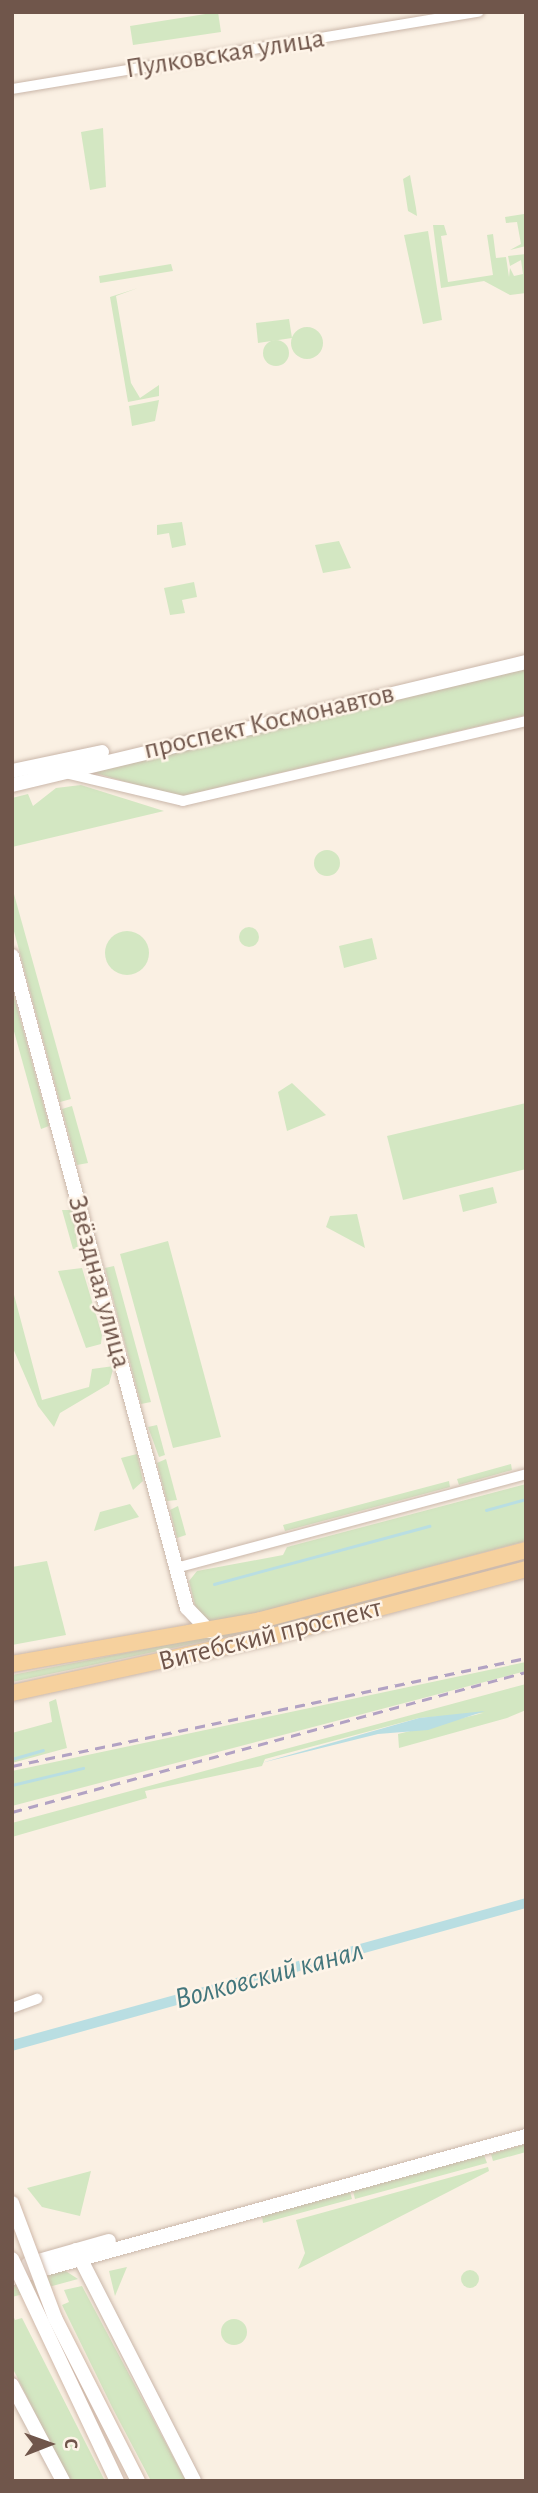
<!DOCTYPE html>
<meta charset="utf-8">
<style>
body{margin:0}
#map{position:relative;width:538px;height:2493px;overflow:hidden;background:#faf0e3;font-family:"Alegreya Sans",sans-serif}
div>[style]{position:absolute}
.green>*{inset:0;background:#d3e7c2}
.round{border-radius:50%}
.water>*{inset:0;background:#b9dee2}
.stream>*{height:2.5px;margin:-1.25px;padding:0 1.25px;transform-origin:1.25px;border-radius:1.25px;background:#b9dee2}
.roads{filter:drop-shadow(0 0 2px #cab7aa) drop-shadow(0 0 2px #cab7aa)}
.street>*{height:10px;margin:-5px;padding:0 5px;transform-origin:5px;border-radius:5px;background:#fff}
.secondary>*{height:14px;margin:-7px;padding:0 7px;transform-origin:7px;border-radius:7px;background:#fff}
.primary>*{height:16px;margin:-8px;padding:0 8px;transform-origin:8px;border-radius:8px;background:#f6d19e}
.rail>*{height:2.5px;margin-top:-1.25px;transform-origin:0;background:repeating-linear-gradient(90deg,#b2a2c3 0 10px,transparent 0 17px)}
.bridges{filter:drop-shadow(0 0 2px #d0b9aa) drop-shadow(0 0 2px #d0b9aa)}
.secondary-bridge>*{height:14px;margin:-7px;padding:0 7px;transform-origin:7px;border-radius:7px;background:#fff}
span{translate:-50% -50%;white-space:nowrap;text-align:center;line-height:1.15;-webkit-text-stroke:5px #fef4e8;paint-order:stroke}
.street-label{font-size:28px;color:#70564b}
.water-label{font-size:30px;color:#43767c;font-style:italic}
.frame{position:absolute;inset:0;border:14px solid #70564b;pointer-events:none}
.north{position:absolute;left:14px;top:2409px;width:70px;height:70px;-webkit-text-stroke:5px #fef4e8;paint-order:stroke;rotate:89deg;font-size:19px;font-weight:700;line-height:28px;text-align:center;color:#70564b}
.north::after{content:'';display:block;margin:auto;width:24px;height:32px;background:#70564b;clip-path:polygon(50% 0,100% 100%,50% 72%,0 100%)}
</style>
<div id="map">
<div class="green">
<div style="clip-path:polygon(218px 12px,221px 32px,133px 45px,130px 26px)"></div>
<div style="clip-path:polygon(103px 128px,106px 187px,90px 190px,81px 132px)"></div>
<div style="clip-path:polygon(410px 175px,416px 208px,417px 216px,408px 211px,403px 179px)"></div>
<div style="clip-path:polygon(524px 214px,526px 246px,510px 250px,521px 244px,517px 222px,506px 223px,505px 217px)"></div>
<div style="clip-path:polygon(433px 225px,444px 225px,447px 235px,441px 236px,448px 282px,493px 275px,487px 235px,493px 234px,496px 258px,506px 257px,509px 277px,510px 268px,514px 276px,523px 274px,521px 260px,510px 266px,508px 256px,526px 254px,526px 293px,510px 295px,484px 281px,441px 288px)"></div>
<div style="clip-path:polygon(428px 231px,442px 320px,423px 324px,404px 235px)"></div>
<div style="clip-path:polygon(171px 264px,173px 271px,100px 283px,99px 276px)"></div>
<div style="clip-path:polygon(138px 288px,116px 296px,131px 383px,140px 398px,159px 385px,159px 396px,128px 402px,110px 297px)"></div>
<div style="clip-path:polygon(289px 319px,292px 338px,258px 343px,256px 323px)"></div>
<div class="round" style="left:291px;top:327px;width:32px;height:32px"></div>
<div class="round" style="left:263px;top:340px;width:26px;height:26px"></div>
<div style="clip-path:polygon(159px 400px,155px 421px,132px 426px,129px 406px)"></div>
<div style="clip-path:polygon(182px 522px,186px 545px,172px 548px,169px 533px,157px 535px,157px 525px)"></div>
<div style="clip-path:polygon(339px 541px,351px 568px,323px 573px,315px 545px)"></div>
<div style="clip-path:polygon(194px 582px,197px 597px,182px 600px,185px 613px,170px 615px,164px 588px)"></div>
<div style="clip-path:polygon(526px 667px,526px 715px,178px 797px,92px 772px)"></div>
<div style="clip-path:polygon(81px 785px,164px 811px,12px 847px,12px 798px,28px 794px,33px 806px,56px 788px)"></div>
<div class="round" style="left:314px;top:850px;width:26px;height:26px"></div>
<div style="clip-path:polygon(12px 887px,71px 1099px,60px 1102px,12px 924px)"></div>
<div class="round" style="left:239px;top:927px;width:20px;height:20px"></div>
<div class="round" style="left:105px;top:931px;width:44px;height:44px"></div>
<div style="clip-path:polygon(372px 938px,377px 959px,344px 968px,339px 946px)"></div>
<div style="clip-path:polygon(12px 989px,49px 1126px,41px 1129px,12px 1024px)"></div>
<div style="clip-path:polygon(292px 1083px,326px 1115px,287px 1131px,278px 1092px)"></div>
<div style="clip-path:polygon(526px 1103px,526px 1169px,403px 1200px,387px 1136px)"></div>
<div style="clip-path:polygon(72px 1106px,88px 1163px,77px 1165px,62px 1109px)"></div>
<div style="clip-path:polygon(493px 1187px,497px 1203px,463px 1212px,459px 1195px)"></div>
<div style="clip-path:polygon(62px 1210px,72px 1210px,78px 1248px,73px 1249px)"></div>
<div style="clip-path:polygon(357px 1214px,365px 1248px,326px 1227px,330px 1216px)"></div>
<div style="clip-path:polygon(168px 1241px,221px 1437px,173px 1448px,120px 1254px)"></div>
<div style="clip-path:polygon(114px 1266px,151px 1402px,141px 1404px,105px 1268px)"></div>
<div style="clip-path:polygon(82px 1268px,102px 1335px,101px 1344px,86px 1348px,58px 1271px)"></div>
<div style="clip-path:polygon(13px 1291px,42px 1400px,89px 1387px,92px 1369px,114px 1366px,109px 1384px,60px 1413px,54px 1427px,38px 1406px,12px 1346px)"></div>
<div style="clip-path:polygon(157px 1425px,165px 1455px,159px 1457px,148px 1427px)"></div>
<div style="clip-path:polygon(137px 1454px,143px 1481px,133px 1490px,121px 1458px)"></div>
<div style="clip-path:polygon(166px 1459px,177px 1500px,167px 1501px,157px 1463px)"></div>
<div style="clip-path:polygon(511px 1464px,512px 1470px,459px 1485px,457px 1479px)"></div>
<div style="clip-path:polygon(449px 1481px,450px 1487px,285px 1531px,283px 1525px)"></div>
<div style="clip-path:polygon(526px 1484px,526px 1541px,268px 1610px,211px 1623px,198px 1617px,189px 1581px,197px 1571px,283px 1555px,287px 1547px)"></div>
<div style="clip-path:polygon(130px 1504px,139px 1517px,94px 1531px,100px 1512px)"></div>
<div style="clip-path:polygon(178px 1506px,186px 1535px,177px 1538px,170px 1510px)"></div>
<div style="clip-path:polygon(526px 1557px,338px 1613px,12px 1682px,12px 1675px,254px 1628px)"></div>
<div style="clip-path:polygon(47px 1561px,66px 1635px,12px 1645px,12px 1567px)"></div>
<div style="clip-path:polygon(526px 1662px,526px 1671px,12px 1806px,12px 1771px)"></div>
<div style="clip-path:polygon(526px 1684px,526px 1710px,507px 1718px,399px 1748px,398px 1734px,483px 1713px,419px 1718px,265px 1759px,262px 1766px,145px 1791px,147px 1798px,12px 1837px,12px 1823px)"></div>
<div style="clip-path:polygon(56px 1699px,67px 1748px,12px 1763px,12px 1733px,52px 1722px,49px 1702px)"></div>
<div style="clip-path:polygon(526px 2144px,526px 2152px,493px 2161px,491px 2154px)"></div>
<div style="clip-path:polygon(484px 2155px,487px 2163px,355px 2199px,353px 2191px)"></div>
<div style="clip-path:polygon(488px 2167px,489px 2171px,298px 2269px,305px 2253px,296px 2220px)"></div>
<div style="clip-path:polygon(91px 2171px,80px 2216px,42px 2207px,27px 2188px)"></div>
<div style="clip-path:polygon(350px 2192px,352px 2199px,263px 2223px,262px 2216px)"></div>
<div style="clip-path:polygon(127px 2267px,115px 2296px,109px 2271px)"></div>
<div class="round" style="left:461px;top:2270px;width:18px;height:18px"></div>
<div style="clip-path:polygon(64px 2270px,78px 2279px,12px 2297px,12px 2283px)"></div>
<div style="clip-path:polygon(82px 2286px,186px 2481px,151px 2481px,113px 2409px,62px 2305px,69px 2302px,64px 2290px)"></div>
<div style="clip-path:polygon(12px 2313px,15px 2320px,22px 2318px,105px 2481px,69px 2481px,12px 2367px)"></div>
<div class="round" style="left:221px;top:2319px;width:26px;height:26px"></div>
</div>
<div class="water">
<div style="clip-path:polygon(485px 1711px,428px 1730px,378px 1734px,261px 1763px,419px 1718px)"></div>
<div style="clip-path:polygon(526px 1898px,526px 1908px,12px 2051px,12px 2040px)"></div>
</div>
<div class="stream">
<div style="left:486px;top:1510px;width:41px;rotate:-15.4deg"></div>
<div style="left:214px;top:1584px;width:223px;rotate:-15.1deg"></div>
<div style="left:12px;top:1759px;width:32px;rotate:-16deg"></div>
<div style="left:12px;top:1785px;width:73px;rotate:-13.5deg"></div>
</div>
<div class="roads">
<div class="street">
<div style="left:12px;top:89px;width:473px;rotate:-9.4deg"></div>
<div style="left:69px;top:774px;width:117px;rotate:13.3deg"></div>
<div style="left:183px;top:801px;width:352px;rotate:-13.1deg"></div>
<div style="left:176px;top:1568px;width:362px;rotate:-15deg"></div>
<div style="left:12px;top:2008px;width:27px;rotate:-20deg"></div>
</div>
<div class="secondary">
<div style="left:12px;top:771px;width:92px;rotate:-11.9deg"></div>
<div style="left:12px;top:785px;width:529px;rotate:-13.46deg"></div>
<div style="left:12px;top:956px;width:675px;rotate:74.98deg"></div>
<div style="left:187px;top:1608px;width:32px;rotate:46deg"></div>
<div style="left:76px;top:2250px;width:259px;rotate:62.9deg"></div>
<div style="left:28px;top:2264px;width:84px;rotate:-15.9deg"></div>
<div style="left:12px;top:2278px;width:533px;rotate:-15.44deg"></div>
<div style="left:12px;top:2385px;width:109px;rotate:62deg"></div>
</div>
<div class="primary">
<div style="left:12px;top:1664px;width:253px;rotate:-10deg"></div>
<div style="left:261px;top:1620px;width:274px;rotate:-14.8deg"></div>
<div style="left:12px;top:1693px;width:271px;rotate:-12.3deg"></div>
<div style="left:277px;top:1635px;width:258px;rotate:-14.8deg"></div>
</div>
</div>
<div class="rail">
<div style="left:12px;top:1766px;width:525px;rotate:-11.87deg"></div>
<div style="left:12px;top:1812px;width:533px;rotate:-15.24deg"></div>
</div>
<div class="bridges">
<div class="secondary-bridge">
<div style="left:12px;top:2203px;width:123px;rotate:69.5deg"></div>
<div style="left:55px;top:2318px;width:183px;rotate:63deg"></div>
<div style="left:12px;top:2259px;width:246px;rotate:64.7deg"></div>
</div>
</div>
<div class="street-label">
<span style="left:225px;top:54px;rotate:-9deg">Пулковская улица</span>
<span style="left:269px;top:722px;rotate:-13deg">проспект Космонавтов</span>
<span style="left:99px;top:1282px;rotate:75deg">Звёздная улица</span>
<span style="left:270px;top:1635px;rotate:-14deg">Витебский проспект</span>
</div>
<div class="water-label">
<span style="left:269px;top:1975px;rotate:-15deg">Волковский канал</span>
</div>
<div class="frame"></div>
<div class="north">С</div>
</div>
